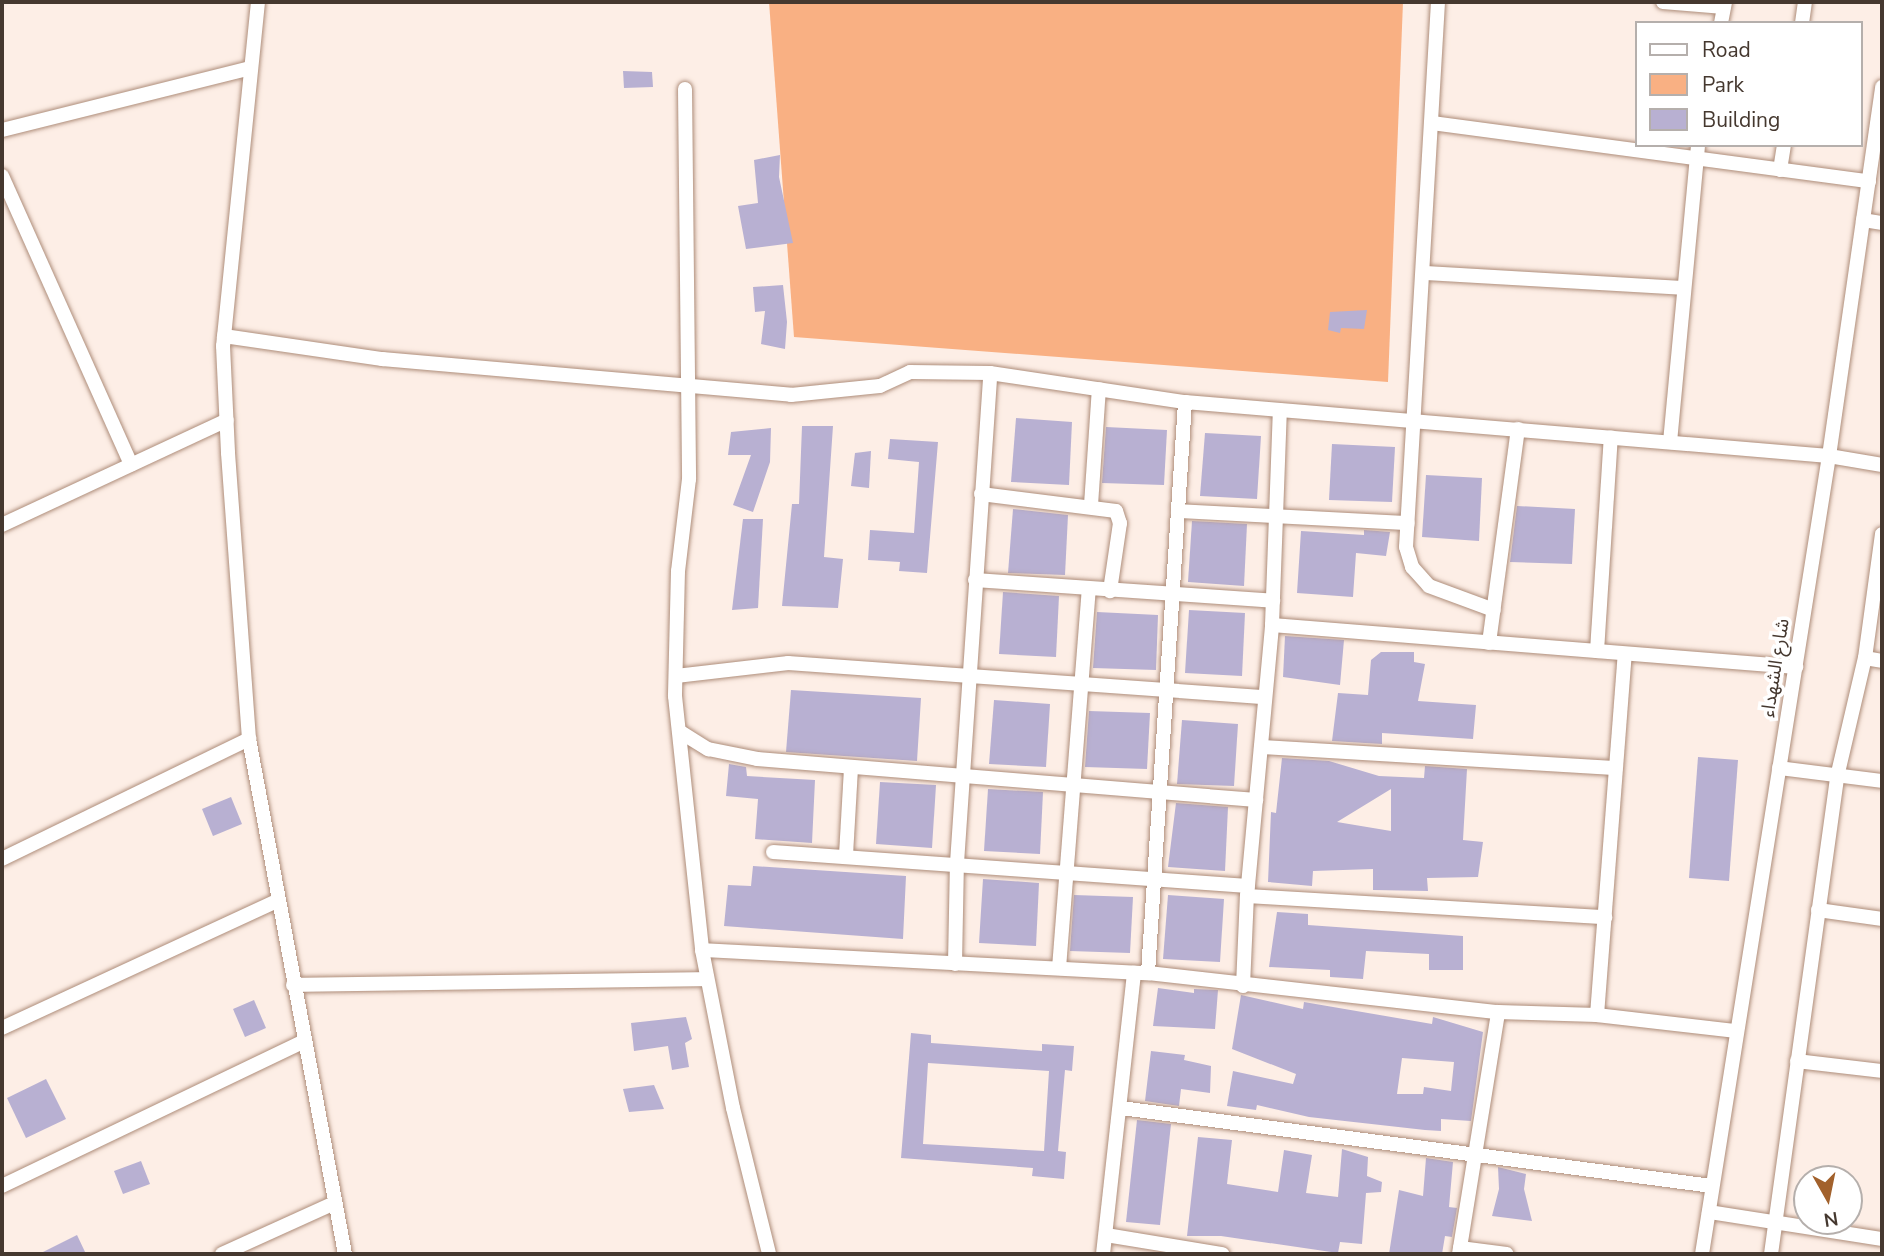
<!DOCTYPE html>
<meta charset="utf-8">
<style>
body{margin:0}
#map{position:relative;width:1884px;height:1256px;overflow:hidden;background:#fdeee6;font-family:"Nunito Sans","Noto Sans Arabic",sans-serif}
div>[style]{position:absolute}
.green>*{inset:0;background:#f9b083}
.building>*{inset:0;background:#b8b0d2}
.roads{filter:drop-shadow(0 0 2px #ae8d7a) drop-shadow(0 0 2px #ae8d7a)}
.minor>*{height:14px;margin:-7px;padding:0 7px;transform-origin:7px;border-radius:7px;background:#fff}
span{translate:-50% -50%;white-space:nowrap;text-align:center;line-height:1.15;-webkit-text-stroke:7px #fff;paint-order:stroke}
.street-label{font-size:19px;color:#45382f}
.frame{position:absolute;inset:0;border:4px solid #45382f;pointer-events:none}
.legend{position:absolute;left:1635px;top:21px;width:228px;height:126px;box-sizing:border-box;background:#fff;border:2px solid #b5afac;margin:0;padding:9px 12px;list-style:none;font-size:21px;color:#45382f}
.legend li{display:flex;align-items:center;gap:14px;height:35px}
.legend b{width:35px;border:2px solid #b5afac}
.north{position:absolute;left:1793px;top:1165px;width:70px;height:70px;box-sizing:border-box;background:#fff;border:2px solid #b5afac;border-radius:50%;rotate:171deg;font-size:19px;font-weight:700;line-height:28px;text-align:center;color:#45382f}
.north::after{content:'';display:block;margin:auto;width:24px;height:32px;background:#a2612c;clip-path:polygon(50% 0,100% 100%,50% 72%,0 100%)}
</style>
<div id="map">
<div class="green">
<div style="clip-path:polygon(769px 2px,1403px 2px,1388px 382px,794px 337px)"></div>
</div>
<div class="building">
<div style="clip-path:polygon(623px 71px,652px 72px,653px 87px,624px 88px)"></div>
<div style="clip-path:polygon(780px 155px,779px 177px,793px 243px,746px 249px,738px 206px,758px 203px,754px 160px)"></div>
<div style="clip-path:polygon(783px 285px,787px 322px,785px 349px,761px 344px,765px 311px,755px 312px,753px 287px)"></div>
<div style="clip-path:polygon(1367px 310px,1364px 329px,1341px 328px,1340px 333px,1328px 330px,1330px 312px)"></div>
<div style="clip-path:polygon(1016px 418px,1072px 422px,1069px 485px,1011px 482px)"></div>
<div style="clip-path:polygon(802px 426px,833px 426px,824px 557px,843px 559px,838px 608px,782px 606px,792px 504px,799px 504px)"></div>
<div style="clip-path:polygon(1106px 427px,1167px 430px,1164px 485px,1102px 483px)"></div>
<div style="clip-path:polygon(771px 428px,770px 462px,753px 512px,733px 505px,751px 455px,728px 455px,731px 432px)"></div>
<div style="clip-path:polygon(1205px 433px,1261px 436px,1257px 499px,1200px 496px)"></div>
<div style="clip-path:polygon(890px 439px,938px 442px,927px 573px,899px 571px,900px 562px,868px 560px,870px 530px,914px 533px,919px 462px,888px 459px)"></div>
<div style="clip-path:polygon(1332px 444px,1395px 447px,1392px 502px,1329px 500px)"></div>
<div style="clip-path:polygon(871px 451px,869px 488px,851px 486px,855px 453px)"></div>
<div style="clip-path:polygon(1426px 475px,1482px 478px,1479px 541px,1422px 537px)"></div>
<div style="clip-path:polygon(1517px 506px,1575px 509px,1572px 564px,1510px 562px)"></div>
<div style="clip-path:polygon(1013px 509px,1068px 515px,1065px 575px,1008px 573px)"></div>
<div style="clip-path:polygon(743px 519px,763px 519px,758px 608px,732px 610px)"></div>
<div style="clip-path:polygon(1192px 521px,1247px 524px,1244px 586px,1188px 582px)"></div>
<div style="clip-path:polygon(1364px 530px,1390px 532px,1386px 556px,1356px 553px,1353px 597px,1297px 593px,1301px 531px,1364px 535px)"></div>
<div style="clip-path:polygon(1003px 592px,1059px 596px,1056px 657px,999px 654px)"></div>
<div style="clip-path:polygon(1189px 610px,1245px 613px,1242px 676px,1185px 673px)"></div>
<div style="clip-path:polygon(1097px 612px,1158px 615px,1156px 670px,1093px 668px)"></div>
<div style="clip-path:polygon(1285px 636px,1344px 640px,1340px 685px,1283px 677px)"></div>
<div style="clip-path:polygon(1381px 652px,1414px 652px,1414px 662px,1425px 664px,1418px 701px,1476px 705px,1473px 739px,1382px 733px,1382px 744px,1332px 741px,1338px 693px,1368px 695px,1371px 660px)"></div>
<div style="clip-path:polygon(791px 690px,921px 698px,917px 761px,786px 752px)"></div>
<div style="clip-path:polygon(994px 700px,1050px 704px,1046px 767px,989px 764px)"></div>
<div style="clip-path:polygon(1089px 711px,1150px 713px,1147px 769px,1085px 767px)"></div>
<div style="clip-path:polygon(1182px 720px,1238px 724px,1234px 786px,1177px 784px)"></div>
<div style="clip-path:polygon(1698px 757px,1738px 760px,1729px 881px,1689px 878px)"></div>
<div style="clip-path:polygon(evenodd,1282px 758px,1329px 761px,1379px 776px,1424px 778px,1425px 766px,1467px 769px,1463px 840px,1483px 842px,1478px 877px,1427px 878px,1428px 891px,1373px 890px,1373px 869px,1313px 871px,1312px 886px,1268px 882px,1271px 812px,1276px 813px,1282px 758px,1391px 789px,1391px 831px,1337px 822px,1391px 789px)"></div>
<div style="clip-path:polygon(729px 764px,746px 767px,747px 776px,815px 780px,812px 843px,755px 839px,758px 799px,726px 796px)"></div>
<div style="clip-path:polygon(880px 782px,936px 785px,932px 848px,876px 844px)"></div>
<div style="clip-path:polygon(988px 789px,1043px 792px,1040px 854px,984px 851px)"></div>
<div style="clip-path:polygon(231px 797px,242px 824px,213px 836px,202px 809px)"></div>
<div style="clip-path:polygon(1176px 803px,1228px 807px,1225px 871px,1168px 867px)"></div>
<div style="clip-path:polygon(753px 866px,906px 876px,903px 939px,724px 926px,728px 885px,751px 886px)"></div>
<div style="clip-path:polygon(983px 879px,1039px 883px,1036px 946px,979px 943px)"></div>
<div style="clip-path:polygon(1074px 895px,1133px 897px,1130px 953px,1070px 951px)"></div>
<div style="clip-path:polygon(1168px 895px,1224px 899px,1220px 962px,1163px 959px)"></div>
<div style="clip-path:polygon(1277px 912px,1308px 914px,1308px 925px,1463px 936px,1463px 970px,1429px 970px,1429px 954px,1366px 951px,1363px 979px,1330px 977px,1330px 970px,1269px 967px)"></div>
<div style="clip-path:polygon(1158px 988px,1194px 993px,1194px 989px,1218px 990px,1215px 1029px,1153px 1026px)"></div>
<div style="clip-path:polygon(evenodd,1241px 995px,1303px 1009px,1304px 1002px,1432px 1024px,1433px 1017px,1483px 1032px,1471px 1121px,1441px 1119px,1441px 1131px,1425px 1130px,1309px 1117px,1257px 1105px,1256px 1110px,1227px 1106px,1233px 1071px,1293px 1084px,1296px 1074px,1232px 1049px,1241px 995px,1402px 1058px,1454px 1062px,1451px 1091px,1424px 1087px,1423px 1094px,1397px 1094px,1402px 1058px)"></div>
<div style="clip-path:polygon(254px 1000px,266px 1028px,245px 1037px,233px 1009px)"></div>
<div style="clip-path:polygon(686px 1017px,692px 1039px,685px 1043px,689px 1067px,672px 1070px,668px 1046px,634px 1051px,631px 1023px)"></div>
<div style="clip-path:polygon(evenodd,911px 1033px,931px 1035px,931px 1043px,1042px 1051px,1042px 1044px,1074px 1046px,1072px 1071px,1065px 1070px,1058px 1151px,1066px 1152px,1064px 1179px,1032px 1176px,1033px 1168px,901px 1158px,911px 1033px,928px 1063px,1049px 1071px,1044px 1151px,923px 1144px,928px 1063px)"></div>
<div style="clip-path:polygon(1151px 1051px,1185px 1055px,1184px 1060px,1211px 1066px,1210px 1093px,1181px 1089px,1179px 1106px,1145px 1101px)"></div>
<div style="clip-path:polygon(46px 1079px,66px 1119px,26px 1138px,7px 1098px)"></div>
<div style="clip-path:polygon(654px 1085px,664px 1109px,629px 1112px,623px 1089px)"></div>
<div style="clip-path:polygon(1137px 1120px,1171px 1124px,1160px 1225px,1126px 1222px)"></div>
<div style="clip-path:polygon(1198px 1137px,1232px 1140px,1227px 1184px,1278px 1192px,1284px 1150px,1312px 1155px,1306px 1193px,1338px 1197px,1342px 1149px,1368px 1157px,1367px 1176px,1382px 1182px,1381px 1192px,1366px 1193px,1362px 1244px,1340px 1242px,1338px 1253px,1221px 1236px,1187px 1236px)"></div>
<div style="clip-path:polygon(1426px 1158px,1453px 1162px,1449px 1207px,1457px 1208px,1452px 1237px,1445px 1236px,1442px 1254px,1389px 1254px,1399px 1190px,1423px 1196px)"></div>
<div style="clip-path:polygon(141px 1161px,150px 1184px,123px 1194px,114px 1171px)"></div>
<div style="clip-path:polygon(1498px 1167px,1526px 1174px,1524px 1189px,1532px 1221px,1492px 1216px,1499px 1189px)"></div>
<div style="clip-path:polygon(77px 1235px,86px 1254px,39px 1254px)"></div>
</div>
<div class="roads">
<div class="minor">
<div style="left:258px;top:2px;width:346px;rotate:95.8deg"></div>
<div style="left:223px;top:346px;width:107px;rotate:87.3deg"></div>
<div style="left:228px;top:453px;width:287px;rotate:85.8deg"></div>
<div style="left:249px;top:739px;width:524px;rotate:79.44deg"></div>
<div style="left:1438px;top:2px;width:546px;rotate:93.36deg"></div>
<div style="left:1406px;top:547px;width:21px;rotate:73deg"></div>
<div style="left:1412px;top:567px;width:25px;rotate:48deg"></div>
<div style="left:1429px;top:586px;width:69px;rotate:20.3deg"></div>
<div style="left:1663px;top:2px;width:61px;rotate:4.7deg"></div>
<div style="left:1721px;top:23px;width:21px;rotate:-79deg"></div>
<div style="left:1802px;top:23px;width:21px;rotate:-82deg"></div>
<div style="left:685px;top:89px;width:390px;rotate:89.4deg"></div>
<div style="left:689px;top:479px;width:93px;rotate:96.8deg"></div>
<div style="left:678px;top:571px;width:125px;rotate:91.4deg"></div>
<div style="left:675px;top:696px;width:255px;rotate:83.9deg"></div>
<div style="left:702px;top:950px;width:161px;rotate:78.9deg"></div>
<div style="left:733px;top:1108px;width:150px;rotate:76.1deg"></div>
<div style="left:1432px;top:123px;width:441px;rotate:7.6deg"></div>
<div style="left:2px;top:130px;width:256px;rotate:-14deg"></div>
<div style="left:1780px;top:170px;width:25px;rotate:-81deg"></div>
<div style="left:2px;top:176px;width:316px;rotate:65.9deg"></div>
<div style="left:1863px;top:220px;width:19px;rotate:9deg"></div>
<div style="left:1424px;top:273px;width:260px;rotate:3.3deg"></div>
<div style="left:224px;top:336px;width:160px;rotate:8.3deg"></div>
<div style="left:382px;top:359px;width:411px;rotate:5deg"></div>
<div style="left:791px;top:395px;width:89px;rotate:-5.8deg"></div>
<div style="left:880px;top:386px;width:33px;rotate:-25deg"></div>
<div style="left:910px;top:372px;width:80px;rotate:0.7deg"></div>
<div style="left:990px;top:373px;width:197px;rotate:8.5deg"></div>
<div style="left:1185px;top:402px;width:646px;rotate:4.79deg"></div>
<div style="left:1829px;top:456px;width:54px;rotate:9.6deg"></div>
<div style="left:1670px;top:442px;width:298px;rotate:-84.6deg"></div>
<div style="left:981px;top:494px;width:136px;rotate:7.2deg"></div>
<div style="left:1116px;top:511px;width:13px;rotate:72deg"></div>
<div style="left:1120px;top:523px;width:69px;rotate:98.4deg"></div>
<div style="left:1091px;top:505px;width:116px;rotate:-86.1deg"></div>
<div style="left:1178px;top:511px;width:230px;rotate:3deg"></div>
<div style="left:2px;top:525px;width:248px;rotate:-25deg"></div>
<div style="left:975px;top:580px;width:299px;rotate:4deg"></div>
<div style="left:1272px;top:625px;width:526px;rotate:4.58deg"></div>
<div style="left:1489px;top:643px;width:216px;rotate:-82.3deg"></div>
<div style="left:1597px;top:651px;width:214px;rotate:-86.3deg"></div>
<div style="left:1865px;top:658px;width:17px;rotate:10deg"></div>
<div style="left:676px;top:676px;width:113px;rotate:-6.6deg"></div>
<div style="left:788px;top:663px;width:478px;rotate:4.1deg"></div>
<div style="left:682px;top:733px;width:31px;rotate:32deg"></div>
<div style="left:708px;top:749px;width:50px;rotate:11.5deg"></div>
<div style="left:757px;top:759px;width:501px;rotate:4.7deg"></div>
<div style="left:1261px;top:747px;width:355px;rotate:3.4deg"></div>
<div style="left:1779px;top:768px;width:104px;rotate:7.2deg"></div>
<div style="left:773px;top:852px;width:476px;rotate:4.1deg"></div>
<div style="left:846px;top:855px;width:86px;rotate:-86.7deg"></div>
<div style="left:2px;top:859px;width:275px;rotate:-25.9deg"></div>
<div style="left:1247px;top:896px;width:359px;rotate:3.4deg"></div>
<div style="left:1818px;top:910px;width:65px;rotate:8deg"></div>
<div style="left:702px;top:950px;width:447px;rotate:3deg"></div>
<div style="left:1148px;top:973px;width:352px;rotate:6.4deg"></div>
<div style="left:1498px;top:1012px;width:99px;rotate:1.7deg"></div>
<div style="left:1597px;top:1015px;width:140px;rotate:6.6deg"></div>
<div style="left:955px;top:964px;width:101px;rotate:-88.9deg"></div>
<div style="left:957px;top:863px;width:491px;rotate:-86.1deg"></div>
<div style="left:1059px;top:968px;width:380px;rotate:-85.5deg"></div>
<div style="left:1148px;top:973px;width:572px;rotate:-86.29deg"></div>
<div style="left:293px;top:985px;width:414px;rotate:-0.8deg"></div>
<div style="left:1243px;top:986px;width:90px;rotate:-87.5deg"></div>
<div style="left:1247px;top:896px;width:272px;rotate:-84.7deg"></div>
<div style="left:1272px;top:625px;width:215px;rotate:-87.9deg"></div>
<div style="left:1597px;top:1015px;width:362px;rotate:-85.6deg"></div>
<div style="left:2px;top:1028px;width:303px;rotate:-24.8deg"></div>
<div style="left:1797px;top:1061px;width:86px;rotate:6.7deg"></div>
<div style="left:1121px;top:1108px;width:596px;rotate:7.52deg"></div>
<div style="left:2px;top:1186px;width:334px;rotate:-25.6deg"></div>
<div style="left:1709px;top:1212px;width:175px;rotate:8.9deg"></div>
<div style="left:1106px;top:1235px;width:118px;rotate:9.3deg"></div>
<div style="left:1460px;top:1248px;width:47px;rotate:7.3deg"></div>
<div style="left:222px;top:1254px;width:121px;rotate:-24.4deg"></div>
<div style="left:1103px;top:1254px;width:283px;rotate:-83.7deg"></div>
<div style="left:1459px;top:1254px;width:245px;rotate:-80.8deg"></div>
<div style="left:1702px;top:1254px;width:808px;rotate:-80.96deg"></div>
<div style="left:1829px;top:456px;width:373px;rotate:-81.8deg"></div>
<div style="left:1771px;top:1254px;width:482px;rotate:-82.1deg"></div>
<div style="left:1837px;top:777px;width:122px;rotate:-76.8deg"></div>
<div style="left:1865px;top:658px;width:125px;rotate:-82.2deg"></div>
</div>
</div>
<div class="street-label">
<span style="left:1776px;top:668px;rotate:-81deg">شارع الشهداء</span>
</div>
<div class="frame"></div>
<ul class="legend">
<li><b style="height:9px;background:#fff"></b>Road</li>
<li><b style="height:19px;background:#f9b083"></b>Park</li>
<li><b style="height:19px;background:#b8b0d2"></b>Building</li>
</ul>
<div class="north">N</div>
</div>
